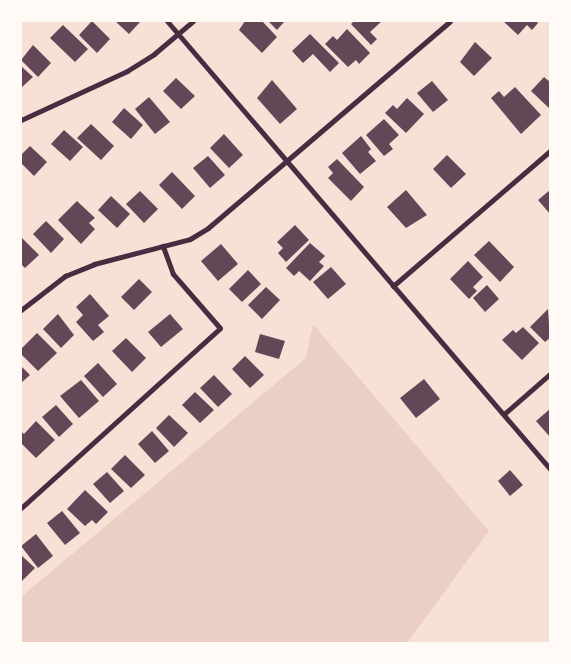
<!DOCTYPE html>
<style>
body{margin:0}
#map{position:relative;width:571px;height:664px;overflow:hidden;background:#f7e1d7;font-family:"DejaVu Sans",sans-serif}
div>[style]{position:absolute}
.green>*{inset:0;background:#ebcfc5}
.building>*{inset:0;background:#644757}
.minor>*{height:5px;margin:-2.5px;padding:0 2.5px;transform-origin:2.5px;border-radius:2.5px;background:#4a2c40}
span{translate:-50% -50%;white-space:nowrap;text-align:center;line-height:1.15;-webkit-text-stroke:4.5px #fffaf5;paint-order:stroke}
.frame{position:absolute;inset:0;border:22px solid #fffaf5;pointer-events:none}
</style>
<div id="map">
<div class="green">
<div style="clip-path:polygon(313px 324px,489px 531px,407px 643px,21px 643px,21px 597px,306px 358px)"></div>
</div>
<div class="building">
<div style="clip-path:polygon(92px 21px,110px 39px,97px 53px,79px 35px)"></div>
<div style="clip-path:polygon(115px 21px,141px 21px,129px 34px)"></div>
<div style="clip-path:polygon(245px 21px,262px 21px,277px 37px,262px 53px,239px 30px)"></div>
<div style="clip-path:polygon(268px 21px,285px 21px,277px 30px)"></div>
<div style="clip-path:polygon(354px 21px,382px 21px,370px 32px,377px 39px,371px 45px,351px 24px)"></div>
<div style="clip-path:polygon(503px 21px,536px 21px,538px 23px,532px 30px,527px 25px,518px 35px)"></div>
<div style="clip-path:polygon(63px 25px,88px 49px,75px 62px,50px 38px)"></div>
<div style="clip-path:polygon(347px 29px,370px 53px,359px 64px,356px 60px,348px 67px,325px 44px,333px 36px,337px 40px)"></div>
<div style="clip-path:polygon(310px 34px,339px 63px,330px 72px,313px 54px,303px 63px,292px 51px)"></div>
<div style="clip-path:polygon(475px 42px,492px 58px,474px 76px,460px 62px)"></div>
<div style="clip-path:polygon(33px 45px,51px 63px,38px 77px,21px 60px)"></div>
<div style="clip-path:polygon(21px 66px,33px 77px,21px 88px)"></div>
<div style="clip-path:polygon(544px 77px,550px 82px,550px 109px,531px 91px)"></div>
<div style="clip-path:polygon(176px 78px,195px 96px,181px 109px,163px 91px)"></div>
<div style="clip-path:polygon(272px 80px,297px 109px,280px 124px,257px 98px)"></div>
<div style="clip-path:polygon(432px 81px,448px 100px,433px 112px,417px 93px)"></div>
<div style="clip-path:polygon(515px 87px,541px 115px,521px 134px,491px 98px,499px 91px,504px 97px)"></div>
<div style="clip-path:polygon(149px 97px,170px 122px,155px 134px,135px 109px)"></div>
<div style="clip-path:polygon(407px 98px,424px 114px,406px 133px,385px 113px,393px 105px,397px 109px)"></div>
<div style="clip-path:polygon(124px 108px,143px 125px,131px 139px,112px 122px)"></div>
<div style="clip-path:polygon(384px 119px,399px 135px,389px 144px,393px 149px,384px 156px,366px 135px)"></div>
<div style="clip-path:polygon(91px 124px,114px 146px,101px 160px,77px 138px)"></div>
<div style="clip-path:polygon(64px 130px,83px 147px,70px 161px,51px 144px)"></div>
<div style="clip-path:polygon(224px 134px,243px 155px,229px 168px,210px 148px)"></div>
<div style="clip-path:polygon(361px 136px,371px 149px,368px 152px,376px 161px,360px 174px,342px 153px)"></div>
<div style="clip-path:polygon(30px 146px,47px 162px,34px 176px,21px 163px,21px 155px)"></div>
<div style="clip-path:polygon(447px 155px,466px 174px,451px 188px,433px 169px)"></div>
<div style="clip-path:polygon(208px 156px,225px 175px,210px 188px,193px 168px)"></div>
<div style="clip-path:polygon(337px 159px,364px 187px,351px 201px,328px 178px,333px 173px,328px 167px)"></div>
<div style="clip-path:polygon(172px 172px,195px 196px,182px 209px,159px 185px)"></div>
<div style="clip-path:polygon(406px 190px,427px 215px,406px 228px,387px 207px)"></div>
<div style="clip-path:polygon(550px 190px,550px 214px,538px 200px)"></div>
<div style="clip-path:polygon(140px 191px,158px 209px,144px 223px,126px 204px)"></div>
<div style="clip-path:polygon(111px 196px,130px 214px,117px 228px,98px 210px)"></div>
<div style="clip-path:polygon(77px 201px,95px 218px,89px 223px,95px 229px,81px 244px,58px 220px)"></div>
<div style="clip-path:polygon(46px 221px,64px 239px,51px 253px,33px 234px)"></div>
<div style="clip-path:polygon(295px 225px,309px 240px,286px 262px,278px 253px,283px 248px,277px 242px)"></div>
<div style="clip-path:polygon(21px 237px,39px 255px,25px 268px,21px 264px)"></div>
<div style="clip-path:polygon(489px 241px,514px 267px,500px 282px,474px 255px)"></div>
<div style="clip-path:polygon(310px 243px,325px 256px,319px 262px,324px 266px,310px 281px,299px 271px,294px 276px,286px 268px)"></div>
<div style="clip-path:polygon(221px 244px,238px 264px,218px 281px,201px 261px)"></div>
<div style="clip-path:polygon(468px 261px,483px 277px,473px 287px,477px 291px,469px 299px,450px 279px)"></div>
<div style="clip-path:polygon(331px 267px,346px 284px,328px 299px,313px 282px)"></div>
<div style="clip-path:polygon(248px 270px,261px 284px,242px 302px,229px 289px)"></div>
<div style="clip-path:polygon(139px 279px,152px 292px,134px 310px,121px 297px)"></div>
<div style="clip-path:polygon(487px 285px,499px 299px,485px 312px,473px 298px)"></div>
<div style="clip-path:polygon(266px 287px,280px 300px,262px 319px,248px 305px)"></div>
<div style="clip-path:polygon(90px 294px,109px 316px,98px 325px,104px 332px,93px 341px,76px 322px,83px 315px,76px 307px)"></div>
<div style="clip-path:polygon(548px 309px,550px 338px,545px 342px,530px 327px)"></div>
<div style="clip-path:polygon(58px 314px,74px 335px,61px 348px,43px 329px)"></div>
<div style="clip-path:polygon(170px 314px,183px 329px,161px 347px,148px 332px)"></div>
<div style="clip-path:polygon(523px 327px,539px 343px,522px 360px,502px 340px,513px 330px,516px 333px)"></div>
<div style="clip-path:polygon(37px 333px,57px 353px,38px 371px,21px 354px,21px 349px)"></div>
<div style="clip-path:polygon(260px 334px,285px 341px,279px 359px,255px 352px)"></div>
<div style="clip-path:polygon(126px 338px,146px 358px,132px 372px,112px 351px)"></div>
<div style="clip-path:polygon(245px 356px,264px 375px,250px 388px,232px 369px)"></div>
<div style="clip-path:polygon(98px 363px,117px 384px,103px 397px,84px 376px)"></div>
<div style="clip-path:polygon(21px 366px,30px 375px,21px 383px)"></div>
<div style="clip-path:polygon(214px 375px,232px 394px,218px 407px,200px 388px)"></div>
<div style="clip-path:polygon(424px 379px,440px 399px,416px 418px,400px 398px)"></div>
<div style="clip-path:polygon(81px 380px,99px 401px,79px 418px,60px 396px)"></div>
<div style="clip-path:polygon(195px 392px,214px 410px,200px 423px,182px 405px)"></div>
<div style="clip-path:polygon(56px 405px,73px 424px,59px 437px,42px 417px)"></div>
<div style="clip-path:polygon(550px 409px,550px 437px,536px 421px)"></div>
<div style="clip-path:polygon(169px 415px,188px 433px,174px 447px,156px 428px)"></div>
<div style="clip-path:polygon(36px 421px,55px 440px,36px 458px,21px 443px,21px 431px,24px 434px)"></div>
<div style="clip-path:polygon(152px 431px,169px 451px,155px 463px,138px 444px)"></div>
<div style="clip-path:polygon(125px 455px,145px 475px,131px 488px,111px 469px)"></div>
<div style="clip-path:polygon(510px 470px,523px 485px,510px 496px,498px 481px)"></div>
<div style="clip-path:polygon(107px 472px,124px 491px,110px 503px,93px 484px)"></div>
<div style="clip-path:polygon(85px 490px,108px 512px,96px 524px,92px 520px,85px 526px,67px 509px)"></div>
<div style="clip-path:polygon(62px 511px,80px 533px,65px 545px,47px 523px)"></div>
<div style="clip-path:polygon(36px 534px,53px 556px,38px 568px,21px 546px)"></div>
<div style="clip-path:polygon(21px 555px,35px 568px,21px 582px)"></div>
</div>
<div class="minor">
<div style="left:167px;top:21px;width:589px;rotate:49.47deg"></div>
<div style="left:21px;top:120px;width:117px;rotate:-24.8deg"></div>
<div style="left:127px;top:71px;width:32px;rotate:-32deg"></div>
<div style="left:154px;top:54px;width:51px;rotate:-40.2deg"></div>
<div style="left:393px;top:286px;width:207px;rotate:-40.7deg"></div>
<div style="left:21px;top:310px;width:56px;rotate:-37.7deg"></div>
<div style="left:65px;top:276px;width:31px;rotate:-22deg"></div>
<div style="left:94px;top:264px;width:99px;rotate:-14.6deg"></div>
<div style="left:190px;top:239px;width:21px;rotate:-31deg"></div>
<div style="left:208px;top:228px;width:318px;rotate:-40.5deg"></div>
<div style="left:504px;top:414px;width:61px;rotate:-41deg"></div>
<div style="left:21px;top:508px;width:268px;rotate:-42.1deg"></div>
<div style="left:220px;top:328px;width:72px;rotate:-131deg"></div>
<div style="left:173px;top:274px;width:30px;rotate:-110deg"></div>
</div>
<div class="frame"></div>
</div>
